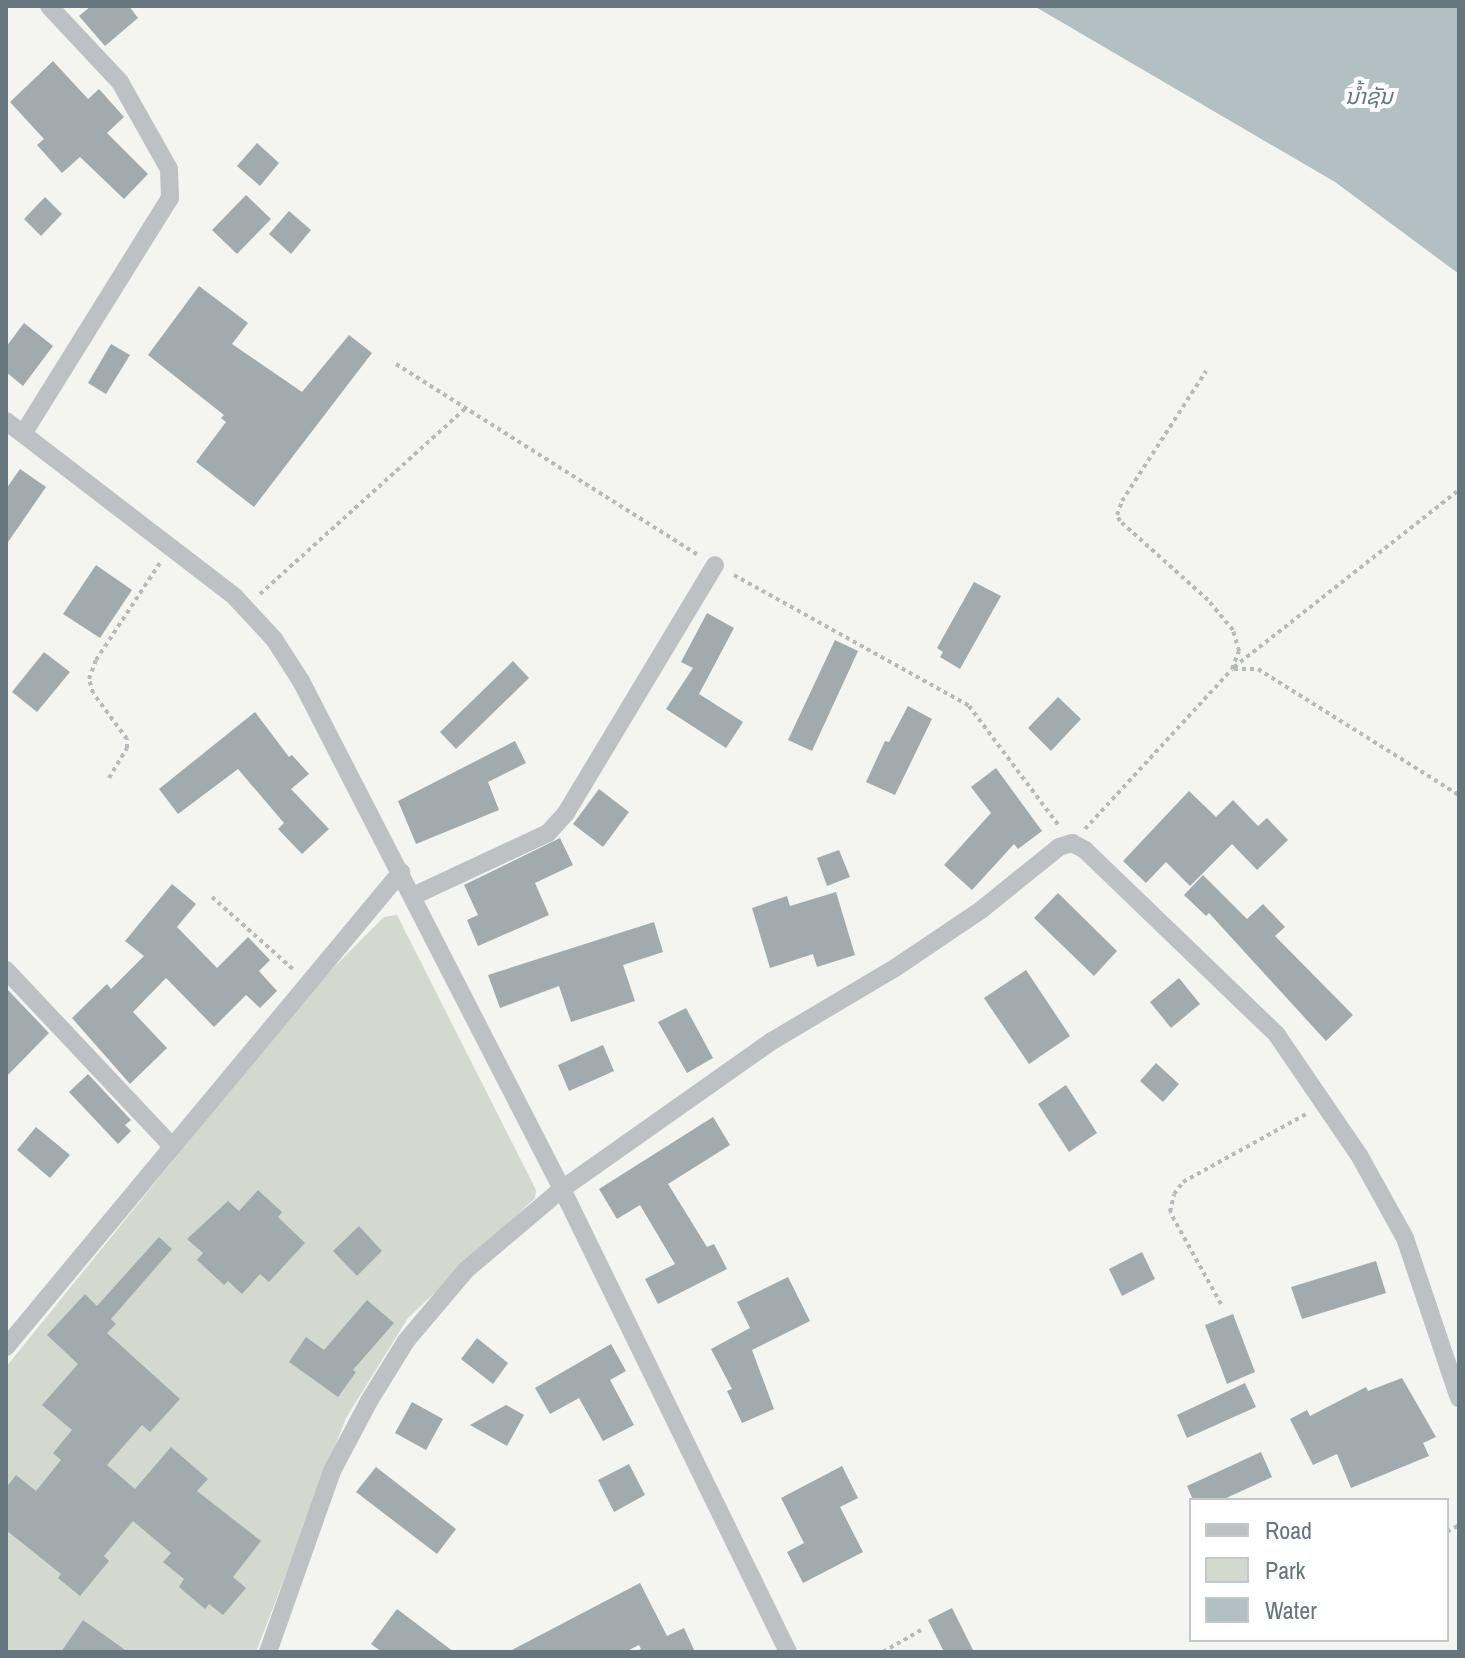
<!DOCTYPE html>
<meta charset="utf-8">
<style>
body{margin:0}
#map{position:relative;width:1465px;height:1658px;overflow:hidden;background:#f4f4f0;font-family:"Archivo Narrow","Noto Sans Lao",sans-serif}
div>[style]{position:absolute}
.green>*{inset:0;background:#d4d9d0}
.water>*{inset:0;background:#b3c0c3}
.building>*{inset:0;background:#a1abae}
.path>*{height:4px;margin-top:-2px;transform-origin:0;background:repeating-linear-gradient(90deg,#b7babc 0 4px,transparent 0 8px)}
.minor>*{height:18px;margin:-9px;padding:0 9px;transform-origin:9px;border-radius:9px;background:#bdc1c4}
span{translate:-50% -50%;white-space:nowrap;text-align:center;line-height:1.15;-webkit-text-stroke:8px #fff;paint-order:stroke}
.water-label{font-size:22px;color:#61787d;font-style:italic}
.frame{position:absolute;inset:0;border:8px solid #65767f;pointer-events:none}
.legend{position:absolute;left:1189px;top:1498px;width:260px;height:144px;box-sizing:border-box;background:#fff;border:2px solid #c1c8cc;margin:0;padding:10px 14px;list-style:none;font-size:24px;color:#65767f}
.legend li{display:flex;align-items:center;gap:16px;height:40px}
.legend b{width:40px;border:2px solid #c1c8cc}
</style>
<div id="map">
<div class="green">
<div style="clip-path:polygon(397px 915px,536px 1190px,535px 1198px,408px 1318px,346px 1418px,256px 1652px,6px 1652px,6px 1367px,311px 990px,384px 917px)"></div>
</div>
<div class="water">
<div style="clip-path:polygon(1034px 6px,1459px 6px,1459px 274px,1335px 182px)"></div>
</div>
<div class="building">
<div style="clip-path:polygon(91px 6px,129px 6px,138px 18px,105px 46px,79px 16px)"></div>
<div style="clip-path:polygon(53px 61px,88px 99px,99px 89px,124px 117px,107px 133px,148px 174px,124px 199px,80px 157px,62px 173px,37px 145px,44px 139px,10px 102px)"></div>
<div style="clip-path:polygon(257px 143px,279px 163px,260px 186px,237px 166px)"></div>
<div style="clip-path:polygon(246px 195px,271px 219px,237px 254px,212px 230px)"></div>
<div style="clip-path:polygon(45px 197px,62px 214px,41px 236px,24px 219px)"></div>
<div style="clip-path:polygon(289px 211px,311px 230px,291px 254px,269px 234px)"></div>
<div style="clip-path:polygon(199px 286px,248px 323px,232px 344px,302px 392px,349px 335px,372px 353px,254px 507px,196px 462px,226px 422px,221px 418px,224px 415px,148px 355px)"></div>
<div style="clip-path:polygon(24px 323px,53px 346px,23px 386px,6px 372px,6px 347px)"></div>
<div style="clip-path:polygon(111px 344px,130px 355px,106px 394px,88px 383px)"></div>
<div style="clip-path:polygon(20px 469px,46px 487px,6px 545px,6px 489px)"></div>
<div style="clip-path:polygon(96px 565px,132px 590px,100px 638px,63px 614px)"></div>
<div style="clip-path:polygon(974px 582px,1001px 596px,960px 669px,940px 657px,943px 652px,937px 648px)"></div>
<div style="clip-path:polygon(707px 613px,734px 628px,699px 694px,743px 722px,726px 748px,666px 709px,693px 668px,681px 662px)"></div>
<div style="clip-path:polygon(835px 640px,858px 651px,812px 751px,788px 740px)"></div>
<div style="clip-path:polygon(44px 652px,70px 672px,37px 712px,12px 692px)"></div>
<div style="clip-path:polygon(513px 661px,529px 678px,456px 749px,440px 732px)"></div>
<div style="clip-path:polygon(1058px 697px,1081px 719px,1051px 751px,1028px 728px)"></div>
<div style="clip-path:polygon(908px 706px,932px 719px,895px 795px,866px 782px,885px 741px,889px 742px)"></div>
<div style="clip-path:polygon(255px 712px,289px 757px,292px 755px,309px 774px,291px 789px,329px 829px,302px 854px,278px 829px,284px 823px,238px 769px,178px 814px,159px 789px)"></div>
<div style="clip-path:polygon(515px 741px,526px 763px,488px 782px,499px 810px,416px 844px,398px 801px)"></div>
<div style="clip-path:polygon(996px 768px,1042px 831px,1018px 849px,1014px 844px,972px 890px,944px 865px,991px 813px,971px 787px)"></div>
<div style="clip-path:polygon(599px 789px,629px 812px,603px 847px,573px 824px)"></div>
<div style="clip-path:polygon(1189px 791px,1216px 817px,1233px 800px,1258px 826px,1267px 818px,1288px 840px,1257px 870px,1232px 844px,1190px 886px,1166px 862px,1146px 883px,1123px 861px)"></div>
<div style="clip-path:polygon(560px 838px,573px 865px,535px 883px,549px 915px,478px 946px,467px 920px,478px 915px,464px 885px)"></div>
<div style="clip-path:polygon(839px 850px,850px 877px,827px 886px,817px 858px)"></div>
<div style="clip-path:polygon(1203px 875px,1247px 919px,1263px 904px,1285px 927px,1275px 936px,1353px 1015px,1326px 1041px,1209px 913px,1206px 916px,1184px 895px)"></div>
<div style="clip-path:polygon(172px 884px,196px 904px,177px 927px,217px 968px,248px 937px,270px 960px,259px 971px,277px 991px,260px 1008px,246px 995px,214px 1027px,166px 978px,133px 1012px,167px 1048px,130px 1084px,72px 1018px,107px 984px,111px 989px,144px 956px,125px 941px)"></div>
<div style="clip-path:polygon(836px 892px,855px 955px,817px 967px,813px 954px,770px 968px,752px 908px,787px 896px,790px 906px)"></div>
<div style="clip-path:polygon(1058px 893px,1117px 951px,1094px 976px,1034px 918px)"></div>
<div style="clip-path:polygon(654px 922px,663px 952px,623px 965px,635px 1001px,571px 1022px,559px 986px,500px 1008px,488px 975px)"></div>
<div style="clip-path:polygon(1026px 970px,1070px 1036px,1029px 1064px,984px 998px)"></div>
<div style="clip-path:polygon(1179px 978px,1200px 1004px,1171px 1028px,1150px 1002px)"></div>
<div style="clip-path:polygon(6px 988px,49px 1033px,6px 1077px)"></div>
<div style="clip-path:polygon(686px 1008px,713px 1058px,687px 1073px,658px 1022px)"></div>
<div style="clip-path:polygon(603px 1045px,614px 1071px,569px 1091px,558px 1065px)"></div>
<div style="clip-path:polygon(1156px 1063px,1179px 1084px,1163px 1102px,1140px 1081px)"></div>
<div style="clip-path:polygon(88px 1074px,131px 1120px,125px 1125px,131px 1131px,118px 1144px,69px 1092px)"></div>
<div style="clip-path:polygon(1066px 1085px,1097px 1133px,1069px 1152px,1038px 1104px)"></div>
<div style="clip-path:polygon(713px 1117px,730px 1145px,668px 1184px,707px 1247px,714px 1244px,727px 1269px,658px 1304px,645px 1279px,675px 1264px,640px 1205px,617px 1219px,599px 1189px)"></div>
<div style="clip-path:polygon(36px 1127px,70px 1155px,50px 1178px,17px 1150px)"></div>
<div style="clip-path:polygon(258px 1190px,282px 1212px,278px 1217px,305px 1243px,269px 1282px,260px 1274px,242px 1294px,228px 1281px,224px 1285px,197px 1260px,203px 1253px,187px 1239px,228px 1201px,239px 1211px)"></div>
<div style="clip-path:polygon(359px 1226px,382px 1251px,357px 1276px,333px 1251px)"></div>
<div style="clip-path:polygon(159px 1237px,172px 1249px,111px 1319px,116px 1324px,107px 1333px,180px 1399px,150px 1432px,142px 1425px,107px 1465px,135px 1489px,171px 1447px,208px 1479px,197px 1491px,261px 1541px,233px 1577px,246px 1588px,223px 1615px,209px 1604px,205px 1609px,179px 1587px,184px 1579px,163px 1562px,171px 1553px,133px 1521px,104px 1556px,109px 1561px,80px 1596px,58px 1578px,61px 1574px,6px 1530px,6px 1488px,16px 1475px,36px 1491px,61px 1460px,53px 1453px,72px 1430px,42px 1405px,78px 1364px,47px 1335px,85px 1294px,97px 1306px)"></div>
<div style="clip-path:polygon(1142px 1252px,1155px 1279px,1122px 1296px,1109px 1269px)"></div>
<div style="clip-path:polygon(1376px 1261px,1386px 1293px,1302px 1319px,1291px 1287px)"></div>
<div style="clip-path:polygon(788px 1277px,810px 1321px,752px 1350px,774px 1409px,742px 1423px,727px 1391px,732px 1389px,711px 1349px,750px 1328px,737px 1302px)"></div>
<div style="clip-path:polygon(367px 1300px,394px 1323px,353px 1370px,356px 1372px,338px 1397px,289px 1362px,306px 1337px,324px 1350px)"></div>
<div style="clip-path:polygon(1233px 1314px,1255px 1372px,1227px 1384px,1205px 1325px)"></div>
<div style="clip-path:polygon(477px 1338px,508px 1363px,493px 1384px,461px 1359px)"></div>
<div style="clip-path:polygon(611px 1344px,626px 1371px,610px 1380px,634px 1425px,603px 1441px,579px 1398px,550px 1414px,535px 1388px)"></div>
<div style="clip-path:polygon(1402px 1378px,1436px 1437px,1423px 1443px,1429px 1456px,1351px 1488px,1337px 1454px,1313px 1465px,1290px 1419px,1307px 1410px,1310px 1416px,1366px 1387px,1368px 1391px)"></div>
<div style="clip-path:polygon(1245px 1383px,1256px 1407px,1187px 1438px,1177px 1415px)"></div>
<div style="clip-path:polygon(412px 1402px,443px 1419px,426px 1450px,395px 1433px)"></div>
<div style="clip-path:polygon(506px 1405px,524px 1415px,507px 1446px,470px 1425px)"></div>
<div style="clip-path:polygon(1261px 1452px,1272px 1477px,1222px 1500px,1193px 1500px,1187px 1486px)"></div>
<div style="clip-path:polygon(629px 1464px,645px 1495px,614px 1512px,598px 1480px)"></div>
<div style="clip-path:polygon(842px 1466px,858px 1498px,840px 1507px,863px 1552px,803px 1583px,787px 1552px,804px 1543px,781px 1498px)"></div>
<div style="clip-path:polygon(376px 1467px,456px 1529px,437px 1554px,356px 1492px)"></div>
<div style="clip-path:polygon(640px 1583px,667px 1636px,684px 1628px,695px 1652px,635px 1652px,641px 1649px,639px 1645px,625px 1652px,508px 1652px)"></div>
<div style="clip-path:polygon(952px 1608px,974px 1652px,944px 1652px,928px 1620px)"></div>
<div style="clip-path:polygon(397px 1609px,454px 1652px,382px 1652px,371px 1644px)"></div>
<div style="clip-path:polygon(83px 1620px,128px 1652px,61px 1652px)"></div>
</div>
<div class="path">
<div style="left:396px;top:364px;width:357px;rotate:32.3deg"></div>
<div style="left:734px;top:575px;width:269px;rotate:29.1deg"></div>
<div style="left:969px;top:706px;width:150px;rotate:53.1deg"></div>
<div style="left:260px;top:594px;width:278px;rotate:-42.1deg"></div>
<div style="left:1234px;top:667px;width:286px;rotate:-38.2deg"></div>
<div style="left:1234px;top:669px;width:24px"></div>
<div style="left:1258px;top:669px;width:237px;rotate:32.1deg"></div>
<div style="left:109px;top:778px;width:35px;rotate:-59deg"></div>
<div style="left:127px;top:748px;width:9px;rotate:-90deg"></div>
<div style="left:127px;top:739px;width:57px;rotate:-126.5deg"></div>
<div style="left:93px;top:693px;width:15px;rotate:-106deg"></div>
<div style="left:89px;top:679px;width:20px;rotate:-70deg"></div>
<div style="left:96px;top:660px;width:116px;rotate:-56.6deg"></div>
<div style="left:1085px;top:829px;width:217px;rotate:-47.4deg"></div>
<div style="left:1232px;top:669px;width:19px;rotate:-69deg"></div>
<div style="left:1239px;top:651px;width:22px;rotate:-106deg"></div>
<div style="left:1233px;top:630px;width:39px;rotate:-130deg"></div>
<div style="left:1208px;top:600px;width:118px;rotate:-138.1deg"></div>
<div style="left:1120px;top:521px;width:7px;rotate:-117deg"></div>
<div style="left:1117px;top:515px;width:15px;rotate:-70deg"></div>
<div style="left:1122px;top:501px;width:155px;rotate:-57.1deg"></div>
<div style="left:212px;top:897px;width:110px;rotate:41.7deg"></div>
<div style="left:1221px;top:1304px;width:105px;rotate:-119deg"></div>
<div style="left:1170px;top:1212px;width:18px;rotate:-77deg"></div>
<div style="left:1174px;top:1194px;width:15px;rotate:-53deg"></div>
<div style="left:1183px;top:1182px;width:143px;rotate:-28.9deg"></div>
<div style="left:1447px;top:1532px;width:14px;rotate:-30deg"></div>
<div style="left:883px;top:1652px;width:44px;rotate:-30.1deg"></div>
</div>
<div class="minor">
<div style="left:6px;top:421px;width:289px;rotate:37.5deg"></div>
<div style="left:235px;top:597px;width:57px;rotate:47.1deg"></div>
<div style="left:274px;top:639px;width:50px;rotate:57.3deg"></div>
<div style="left:301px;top:681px;width:571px;rotate:62.81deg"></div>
<div style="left:562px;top:1189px;width:515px;rotate:63.98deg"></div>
<div style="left:23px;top:434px;width:278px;rotate:-58.1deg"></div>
<div style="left:170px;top:198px;width:29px;rotate:-92deg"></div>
<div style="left:169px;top:169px;width:100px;rotate:-119.4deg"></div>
<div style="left:120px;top:82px;width:104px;rotate:-133.1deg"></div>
<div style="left:413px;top:896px;width:149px;rotate:-25deg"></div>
<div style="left:548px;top:833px;width:27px;rotate:-48deg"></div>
<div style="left:566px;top:813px;width:289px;rotate:-59deg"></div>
<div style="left:6px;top:970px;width:242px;rotate:46.7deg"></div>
<div style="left:6px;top:1347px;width:618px;rotate:-50.25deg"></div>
<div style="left:268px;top:1652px;width:192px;rotate:-70.5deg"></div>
<div style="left:332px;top:1471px;width:79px;rotate:-62.1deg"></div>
<div style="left:369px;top:1401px;width:70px;rotate:-58.3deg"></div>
<div style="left:406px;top:1341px;width:93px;rotate:-49.8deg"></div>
<div style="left:466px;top:1270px;width:126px;rotate:-40.2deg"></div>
<div style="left:562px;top:1189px;width:257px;rotate:-35.2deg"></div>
<div style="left:772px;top:1041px;width:143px;rotate:-30.7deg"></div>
<div style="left:895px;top:968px;width:104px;rotate:-34deg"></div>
<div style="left:981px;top:910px;width:100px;rotate:-38.9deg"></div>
<div style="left:1059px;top:847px;width:14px;rotate:-17deg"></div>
<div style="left:1072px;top:843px;width:15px;rotate:28deg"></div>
<div style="left:1085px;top:850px;width:267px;rotate:43.9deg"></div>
<div style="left:1277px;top:1035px;width:145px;rotate:55.7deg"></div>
<div style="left:1359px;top:1155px;width:95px;rotate:61deg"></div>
<div style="left:1405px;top:1238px;width:169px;rotate:71.4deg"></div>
</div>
<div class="water-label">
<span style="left:1369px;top:97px">ນ້ຳຊັນ</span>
</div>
<div class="frame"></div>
<ul class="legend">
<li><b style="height:10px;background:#bdc1c4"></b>Road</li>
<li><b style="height:22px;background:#d4d9d0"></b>Park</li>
<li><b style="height:22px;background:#b3c0c3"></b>Water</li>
</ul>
</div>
